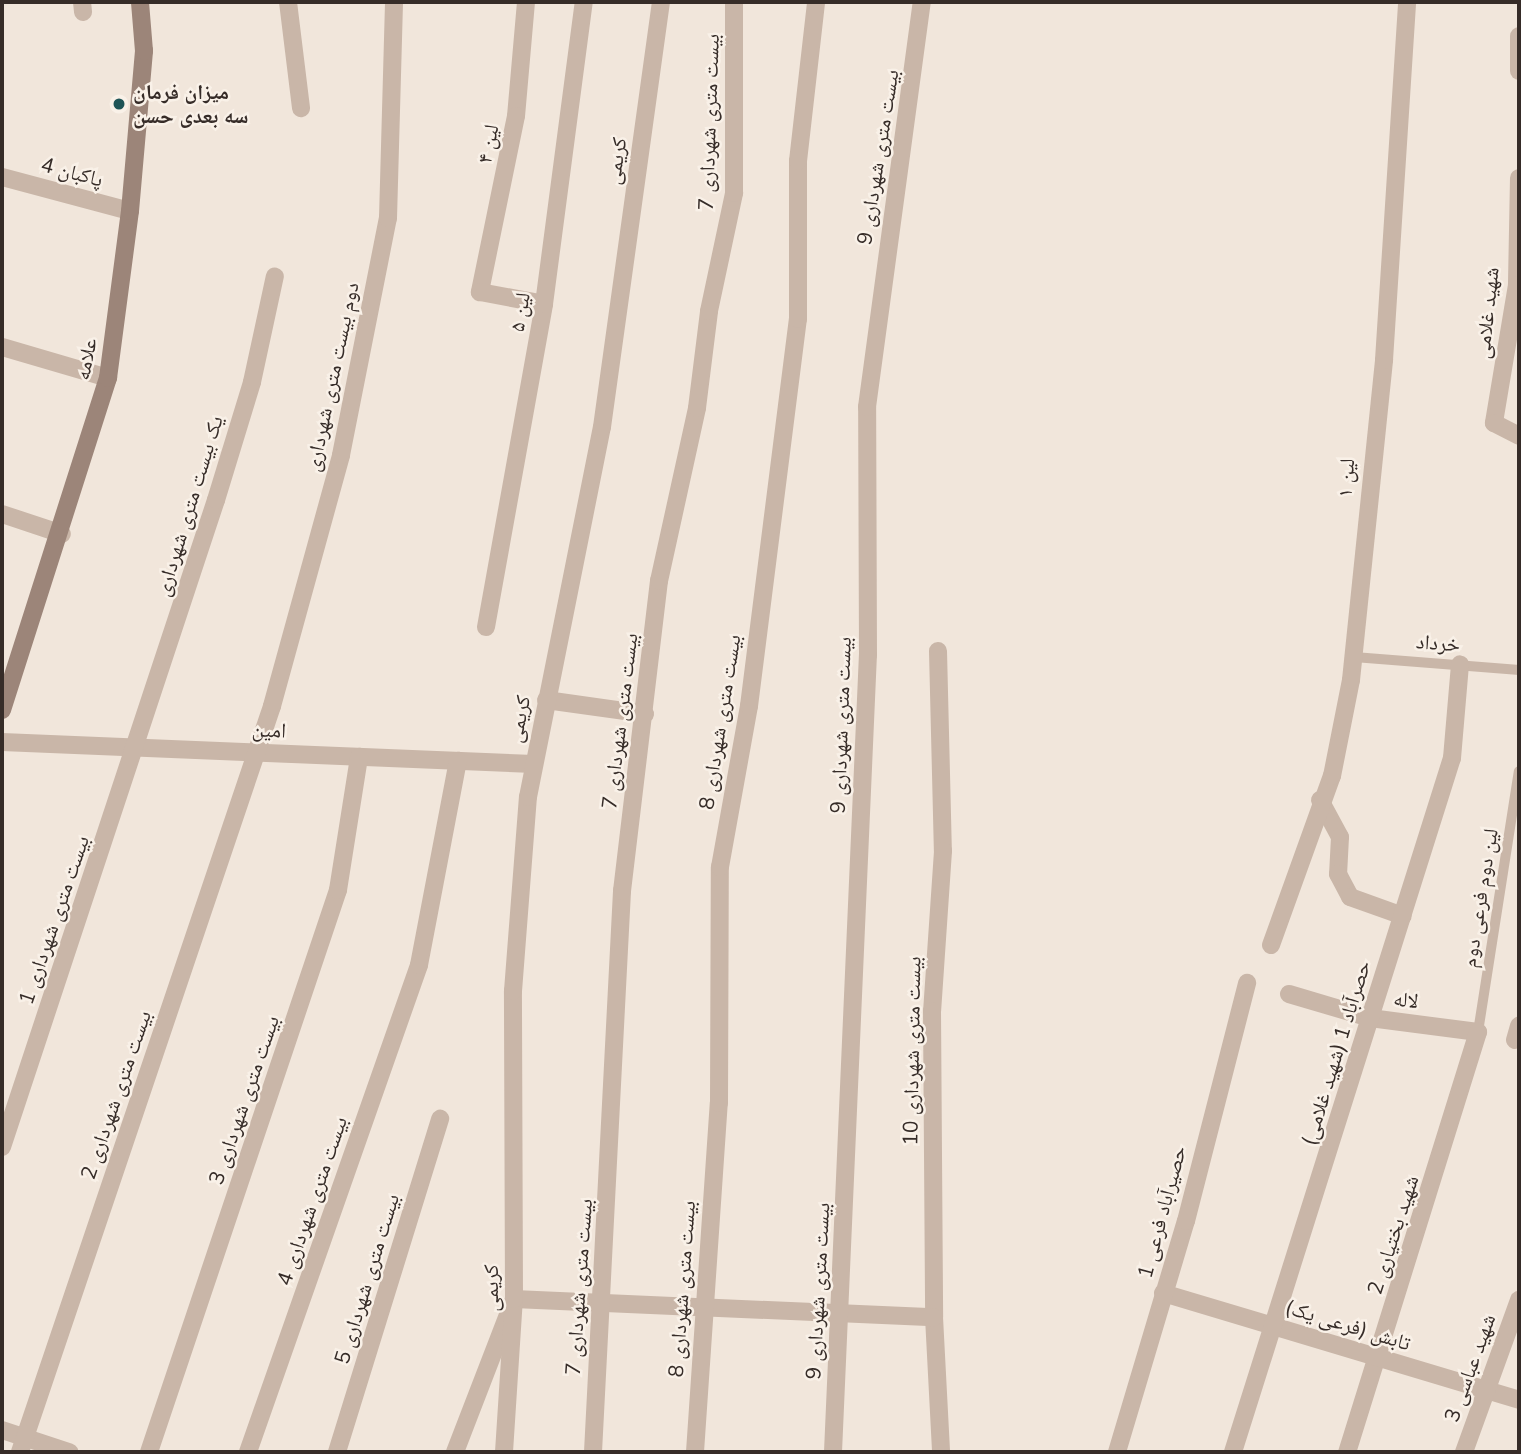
<!DOCTYPE html>
<meta charset="utf-8">
<style>
body{margin:0}
#map{position:relative;width:1521px;height:1454px;overflow:hidden;background:#f1e6db;font-family:"Nunito Sans","Noto Naskh Arabic",sans-serif}
div>[style]{position:absolute}
.lane>*{height:10px;margin:-5px;padding:0 5px;transform-origin:5px;border-radius:5px;background:#c9b6a8}
.street>*{height:18px;margin:-9px;padding:0 9px;transform-origin:9px;border-radius:9px;background:#c9b6a8}
.secondary>*{height:18px;margin:-9px;padding:0 9px;transform-origin:9px;border-radius:9px;background:#9c8579}
.dots>*{width:19px;height:19px;translate:-50% -50%;box-sizing:border-box;border:4px solid #f9f1e8;border-radius:50%}
span{translate:-50% -50%;white-space:nowrap;text-align:center;line-height:1.15;-webkit-text-stroke:5px #f9f1e8;paint-order:stroke}
.poi-label{font-size:21px;color:#362c28;font-weight:700}
.left{translate:0 -50%;text-align:left}
.street-label{font-size:21px;color:#362c28}
.frame{position:absolute;inset:0;border:4px solid #362c28;pointer-events:none}
</style>
<div id="map">
<div class="lane">
<div style="left:1354px;top:657px;width:166px;rotate:4.5deg"></div>
<div style="left:1478px;top:1032px;width:264px;rotate:-81.1deg"></div>
</div>
<div class="street">
<div style="left:82px;top:2px;width:10px;rotate:84deg"></div>
<div style="left:288px;top:2px;width:107px;rotate:83deg"></div>
<div style="left:526px;top:2px;width:114px;rotate:95deg"></div>
<div style="left:516px;top:116px;width:180px;rotate:101.6deg"></div>
<div style="left:480px;top:292px;width:65px;rotate:10.6deg"></div>
<div style="left:1519px;top:36px;width:35px;rotate:90deg"></div>
<div style="left:2px;top:177px;width:132px;rotate:14.9deg"></div>
<div style="left:1519px;top:178px;width:107px;rotate:91.1deg"></div>
<div style="left:1517px;top:285px;width:140px;rotate:99.5deg"></div>
<div style="left:1494px;top:423px;width:28px;rotate:27deg"></div>
<div style="left:2px;top:347px;width:110px;rotate:16.3deg"></div>
<div style="left:2px;top:514px;width:63px;rotate:18.4deg"></div>
<div style="left:486px;top:627px;width:328px;rotate:-79.8deg"></div>
<div style="left:544px;top:304px;width:305px;rotate:-82.5deg"></div>
<div style="left:938px;top:651px;width:200px;rotate:88.6deg"></div>
<div style="left:943px;top:851px;width:160px;rotate:93.9deg"></div>
<div style="left:932px;top:1011px;width:306px;rotate:89.6deg"></div>
<div style="left:934px;top:1317px;width:135px;rotate:87deg"></div>
<div style="left:546px;top:700px;width:100px;rotate:8deg"></div>
<div style="left:2px;top:742px;width:532px;rotate:2.37deg"></div>
<div style="left:1320px;top:800px;width:42px;rotate:61.6deg"></div>
<div style="left:1340px;top:837px;width:37px;rotate:93deg"></div>
<div style="left:1338px;top:874px;width:26px;rotate:62deg"></div>
<div style="left:1350px;top:897px;width:56px;rotate:19.7deg"></div>
<div style="left:1271px;top:945px;width:180px;rotate:-70.2deg"></div>
<div style="left:1332px;top:776px;width:98px;rotate:-78.8deg"></div>
<div style="left:1351px;top:680px;width:322px;rotate:-84.1deg"></div>
<div style="left:1384px;top:360px;width:359px;rotate:-86.3deg"></div>
<div style="left:1289px;top:994px;width:84px;rotate:16.5deg"></div>
<div style="left:1370px;top:1018px;width:109px;rotate:7.4deg"></div>
<div style="left:1478px;top:1032px;width:440px;rotate:107.3deg"></div>
<div style="left:1515px;top:1040px;width:15px;rotate:-74deg"></div>
<div style="left:2px;top:1147px;width:681px;rotate:-71.7deg"></div>
<div style="left:216px;top:500px;width:123px;rotate:-73deg"></div>
<div style="left:252px;top:382px;width:108px;rotate:-77.8deg"></div>
<div style="left:1163px;top:1293px;width:372px;rotate:16.7deg"></div>
<div style="left:2px;top:1430px;width:71px;rotate:18.2deg"></div>
<div style="left:20px;top:1452px;width:787px;rotate:-71.33deg"></div>
<div style="left:272px;top:706px;width:260px;rotate:-74.6deg"></div>
<div style="left:341px;top:455px;width:242px;rotate:-78.8deg"></div>
<div style="left:388px;top:218px;width:216px;rotate:-88.4deg"></div>
<div style="left:149px;top:1452px;width:593px;rotate:-71.41deg"></div>
<div style="left:338px;top:890px;width:135px;rotate:-81deg"></div>
<div style="left:248px;top:1452px;width:516px;rotate:-70.65deg"></div>
<div style="left:419px;top:965px;width:208px;rotate:-79.2deg"></div>
<div style="left:337px;top:1452px;width:349px;rotate:-72.8deg"></div>
<div style="left:455px;top:1452px;width:164px;rotate:-68.9deg"></div>
<div style="left:514px;top:1299px;width:420px;rotate:2.5deg"></div>
<div style="left:504px;top:1452px;width:153px;rotate:-86.3deg"></div>
<div style="left:514px;top:1299px;width:308px;rotate:-90.2deg"></div>
<div style="left:513px;top:991px;width:195px;rotate:-85.6deg"></div>
<div style="left:528px;top:797px;width:377px;rotate:-78.7deg"></div>
<div style="left:602px;top:427px;width:429px;rotate:-82.1deg"></div>
<div style="left:593px;top:1452px;width:562px;rotate:-87.04deg"></div>
<div style="left:622px;top:891px;width:312px;rotate:-83.2deg"></div>
<div style="left:659px;top:581px;width:177px;rotate:-77.6deg"></div>
<div style="left:697px;top:408px;width:98px;rotate:-82.9deg"></div>
<div style="left:709px;top:311px;width:121px;rotate:-78deg"></div>
<div style="left:734px;top:193px;width:191px;rotate:-90deg"></div>
<div style="left:695px;top:1452px;width:350px;rotate:-86.1deg"></div>
<div style="left:719px;top:1103px;width:236px;rotate:-89.8deg"></div>
<div style="left:720px;top:867px;width:164px;rotate:-79.8deg"></div>
<div style="left:749px;top:706px;width:390px;rotate:-82.8deg"></div>
<div style="left:798px;top:319px;width:158px;rotate:-90deg"></div>
<div style="left:798px;top:161px;width:160px;rotate:-83.5deg"></div>
<div style="left:833px;top:1452px;width:798px;rotate:-87.49deg"></div>
<div style="left:868px;top:655px;width:248px;rotate:-90.2deg"></div>
<div style="left:867px;top:407px;width:409px;rotate:-82.3deg"></div>
<div style="left:1117px;top:1452px;width:241px;rotate:-73.4deg"></div>
<div style="left:1186px;top:1221px;width:246px;rotate:-75.6deg"></div>
<div style="left:1233px;top:1452px;width:728px;rotate:-72.49deg"></div>
<div style="left:1452px;top:758px;width:94px;rotate:-85.1deg"></div>
<div style="left:1464px;top:1452px;width:162px;rotate:-70.1deg"></div>
</div>
<div class="secondary">
<div style="left:2px;top:710px;width:349px;rotate:-72.3deg"></div>
<div style="left:108px;top:378px;width:168px;rotate:-82.5deg"></div>
<div style="left:130px;top:211px;width:161px;rotate:-85deg"></div>
<div style="left:144px;top:51px;width:49px;rotate:-94.7deg"></div>
</div>
<div class="dots">
<div style="left:119px;top:104px;background:#1e5456"></div>
</div>
<div class="poi-label">
<span class="left" style="left:133px;top:104px">میزان فرمان<br>سه بعدی حسن</span>
</div>
<div class="street-label">
<span style="left:709px;top:122px;rotate:-88deg">بیست متری شهرداری 7</span>
<span style="left:488px;top:144px;rotate:-79deg">لین ۴</span>
<span style="left:878px;top:157px;rotate:-81deg">بیست متری شهرداری 9</span>
<span style="left:616px;top:161px;rotate:-81deg">کریمی</span>
<span style="left:72px;top:172px;rotate:15deg">پاکبان 4</span>
<span style="left:520px;top:312px;rotate:-81deg">لین ۵</span>
<span style="left:1487px;top:313px;rotate:-84deg">شهید غلامی</span>
<span style="left:86px;top:359px;rotate:-79deg">علامه</span>
<span style="left:332px;top:377px;rotate:-78deg">دوم بیست متری شهرداری</span>
<span style="left:1346px;top:478px;rotate:-86deg">لین ۱</span>
<span style="left:189px;top:506px;rotate:-73deg">یک بیست متری شهرداری</span>
<span style="left:1438px;top:643px;rotate:4deg">خرداد</span>
<span style="left:519px;top:719px;rotate:-79deg">کریمی</span>
<span style="left:620px;top:721px;rotate:-83deg">بیست متری شهرداری 7</span>
<span style="left:720px;top:722px;rotate:-81deg">بیست متری شهرداری 8</span>
<span style="left:841px;top:725px;rotate:-88deg">بیست متری شهرداری 9</span>
<span style="left:269px;top:730px;rotate:3deg">امین</span>
<span style="left:1480px;top:898px;rotate:-81deg">لین دوم فرعی دوم</span>
<span style="left:54px;top:920px;rotate:-71deg">بیست متری شهرداری 1</span>
<span style="left:1406px;top:1000px;rotate:7deg">لاله</span>
<span style="left:912px;top:1051px;rotate:-89deg">بیست متری شهرداری 10</span>
<span style="left:1336px;top:1053px;rotate:-73deg">حصرآباد 1 (شهید غلامی)</span>
<span style="left:116px;top:1095px;rotate:-71deg">بیست متری شهرداری 2</span>
<span style="left:244px;top:1100px;rotate:-71deg">بیست متری شهرداری 3</span>
<span style="left:312px;top:1201px;rotate:-71deg">بیست متری شهرداری 4</span>
<span style="left:1162px;top:1212px;rotate:-75deg">حصیرآباد فرعی 1</span>
<span style="left:1393px;top:1235px;rotate:-72deg">شهید بختیاری 2</span>
<span style="left:367px;top:1279px;rotate:-73deg">بیست متری شهرداری 5</span>
<span style="left:579px;top:1287px;rotate:-86deg">بیست متری شهرداری 7</span>
<span style="left:491px;top:1288px;rotate:-90deg">کریمی</span>
<span style="left:682px;top:1289px;rotate:-86deg">بیست متری شهرداری 8</span>
<span style="left:818px;top:1291px;rotate:-87deg">بیست متری شهرداری 9</span>
<span style="left:1348px;top:1325px;rotate:17deg">تابش (فرعی یک)</span>
<span style="left:1470px;top:1368px;rotate:-70deg">شهید عباسی 3</span>
</div>
<div class="frame"></div>
</div>
